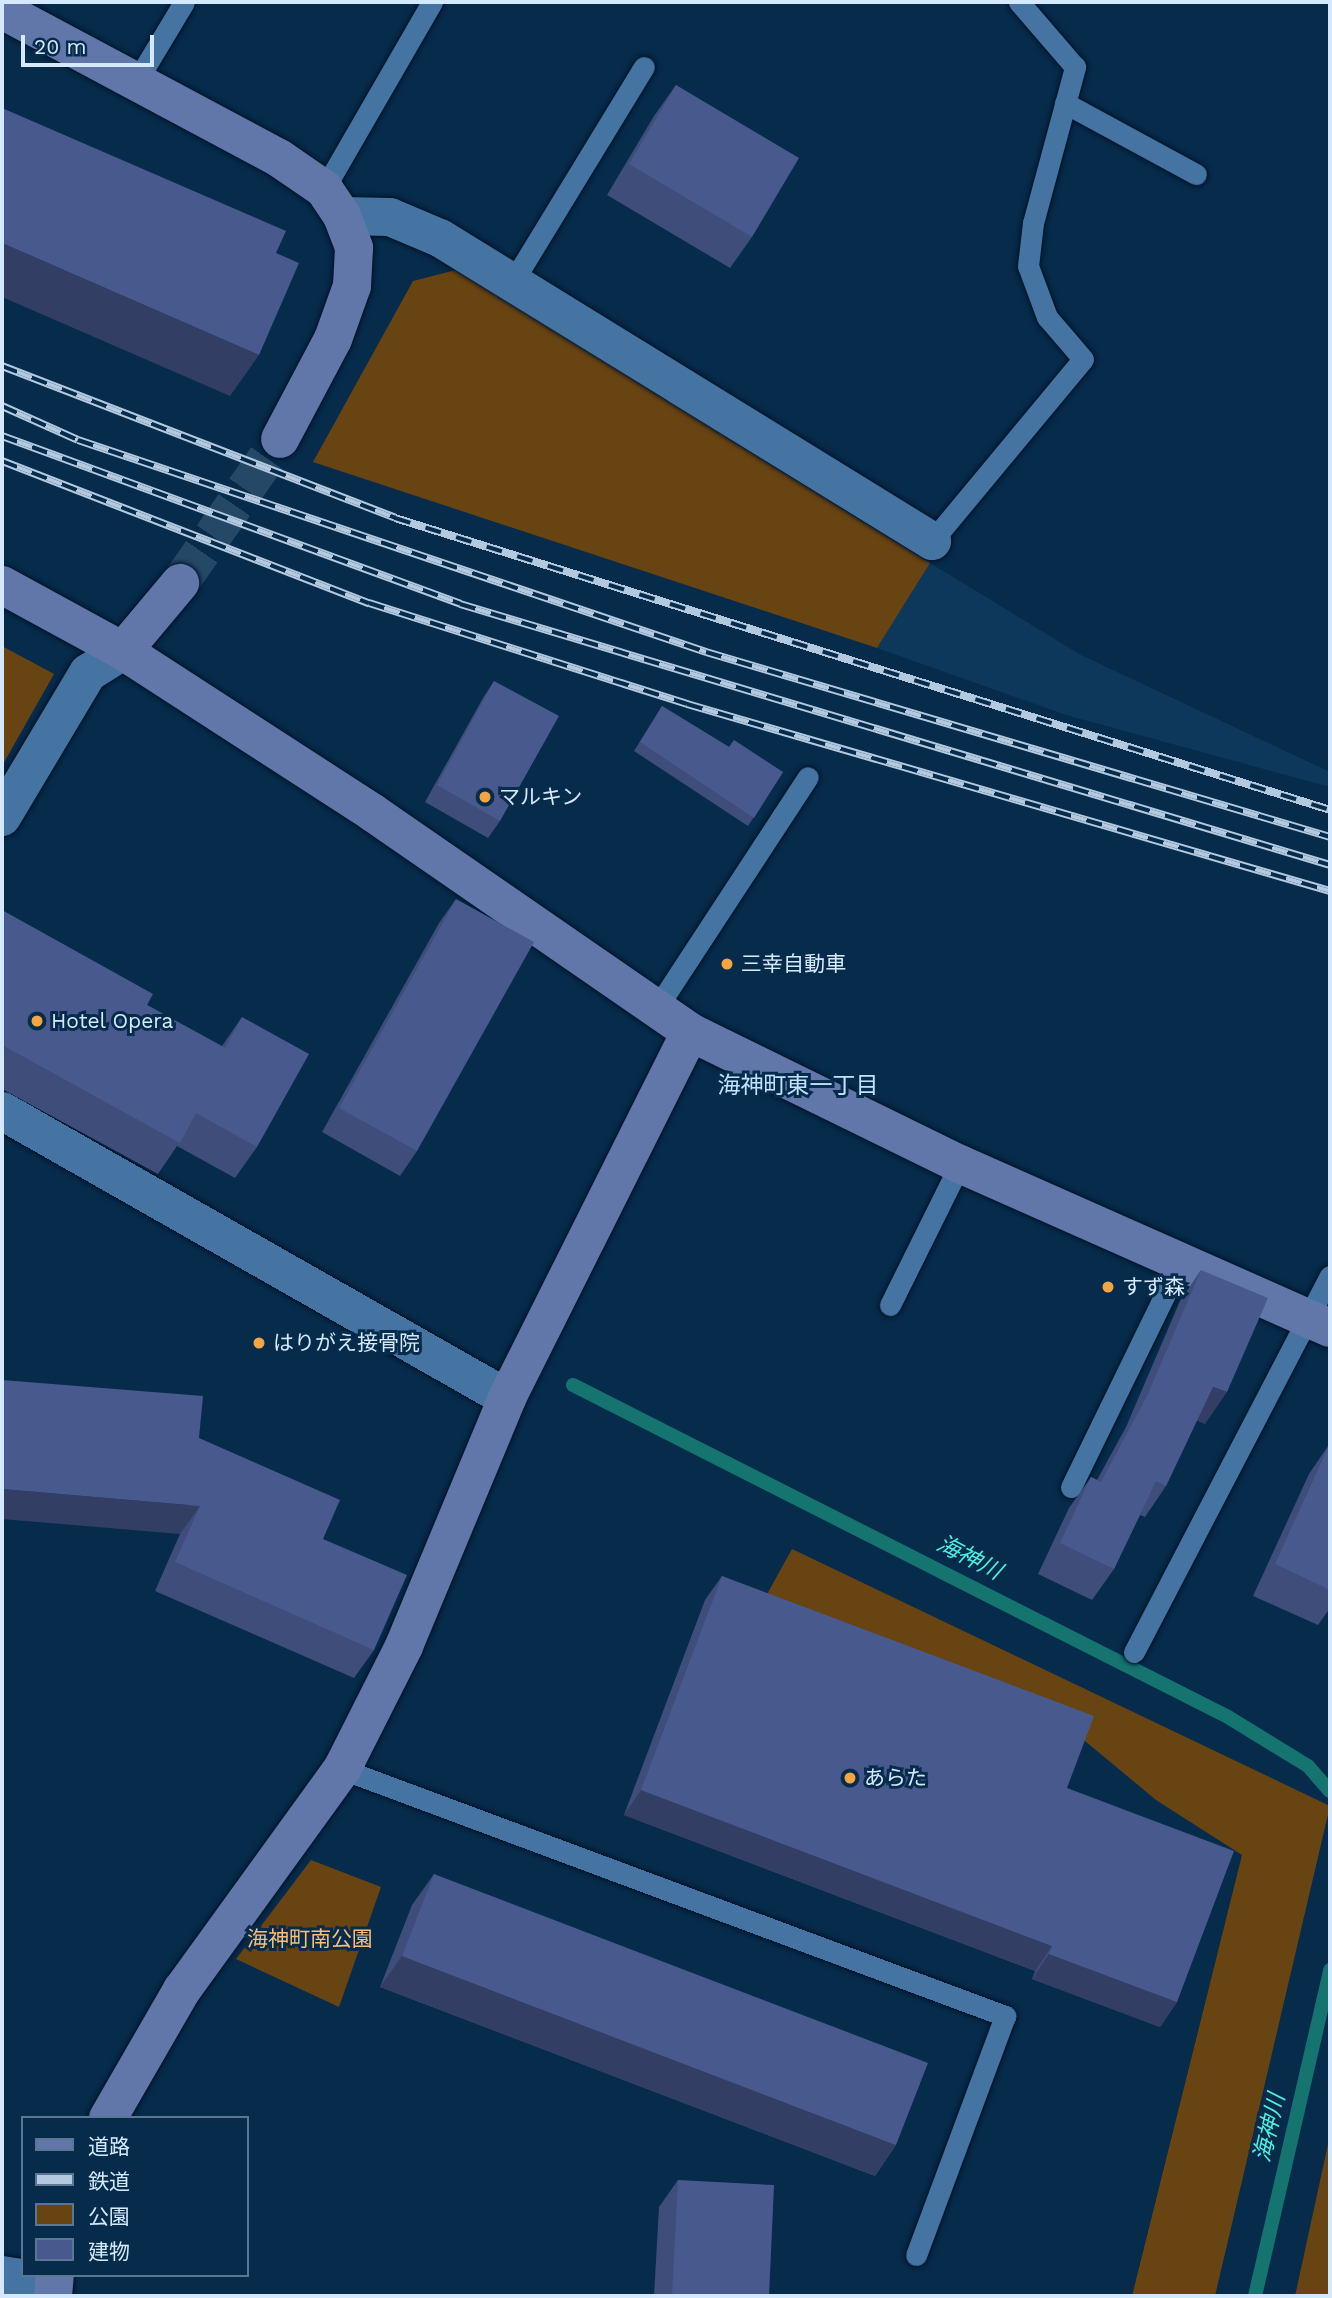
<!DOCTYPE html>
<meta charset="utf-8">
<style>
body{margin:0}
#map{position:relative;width:1332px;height:2298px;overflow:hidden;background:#062b4b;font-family:"Work Sans","Noto Sans JP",sans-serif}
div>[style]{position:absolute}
.built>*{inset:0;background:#0d385b}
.green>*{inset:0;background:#694413}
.stream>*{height:14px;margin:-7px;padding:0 7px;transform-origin:7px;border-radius:7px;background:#15746f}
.secondary-tunnel>*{height:38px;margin-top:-19px;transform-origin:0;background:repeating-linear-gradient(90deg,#254866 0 38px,transparent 0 57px)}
.roads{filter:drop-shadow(0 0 2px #001328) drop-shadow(0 0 2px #001328)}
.lane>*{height:21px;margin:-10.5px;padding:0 10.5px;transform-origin:10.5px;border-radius:10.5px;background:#4574a2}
.street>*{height:38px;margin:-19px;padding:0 19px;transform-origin:19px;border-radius:19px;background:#4574a2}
.secondary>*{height:38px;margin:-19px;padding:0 19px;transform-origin:19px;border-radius:19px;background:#6177aa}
.rail>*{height:8px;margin-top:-4px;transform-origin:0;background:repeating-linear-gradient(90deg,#062b4b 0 16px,#b2c9e0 0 32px);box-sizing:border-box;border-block:2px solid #b2c9e0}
.wall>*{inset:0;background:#3e4d7a}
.shaded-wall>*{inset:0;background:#323e63}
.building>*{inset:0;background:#48598e}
.dots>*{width:19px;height:19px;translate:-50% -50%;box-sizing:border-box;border:4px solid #062b4b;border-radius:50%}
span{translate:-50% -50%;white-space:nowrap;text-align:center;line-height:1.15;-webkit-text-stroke:6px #062b4b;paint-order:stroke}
.poi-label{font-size:21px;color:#d5e9fe}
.left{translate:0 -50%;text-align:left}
.park-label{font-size:21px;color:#f7be7c}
.neighbourhood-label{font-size:23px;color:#c2e0ff}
.water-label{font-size:23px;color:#4beee5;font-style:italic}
.frame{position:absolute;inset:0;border:4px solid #d5e9fe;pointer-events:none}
.legend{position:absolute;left:21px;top:2116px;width:228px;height:161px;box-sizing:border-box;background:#062b4b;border:2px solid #597793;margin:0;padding:9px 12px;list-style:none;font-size:21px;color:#d5e9fe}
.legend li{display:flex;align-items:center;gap:14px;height:35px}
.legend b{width:35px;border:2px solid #597793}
.scale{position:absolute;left:21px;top:35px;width:133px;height:32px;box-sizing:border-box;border:4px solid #d5e9fe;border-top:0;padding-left:9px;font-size:21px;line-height:24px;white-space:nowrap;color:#d5e9fe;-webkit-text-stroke:5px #062b4b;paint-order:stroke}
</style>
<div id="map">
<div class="built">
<div style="clip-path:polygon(930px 563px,1081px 655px,1330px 772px,1330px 787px,1066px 715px,877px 648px)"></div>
</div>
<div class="green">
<div style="clip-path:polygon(456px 270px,930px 563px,877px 648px,313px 462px,413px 281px)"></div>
<div style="clip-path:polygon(2px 646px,54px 674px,2px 766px)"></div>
<div style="clip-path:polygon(792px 1549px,1330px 1806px,1215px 2296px,1132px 2296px,1242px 1855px,1156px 1800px,1079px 1736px,766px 1596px)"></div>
<div style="clip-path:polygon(311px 1860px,381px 1887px,339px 2007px,236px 1959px)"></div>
<div style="clip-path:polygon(1330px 2135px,1330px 2296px,1295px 2296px)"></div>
</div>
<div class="stream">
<div style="left:573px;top:1385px;width:734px;rotate:26.88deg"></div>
<div style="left:1228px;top:1717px;width:94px;rotate:31.5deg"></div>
<div style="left:1308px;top:1766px;width:33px;rotate:49deg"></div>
<div style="left:1255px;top:2296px;width:335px;rotate:-77deg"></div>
</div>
<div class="secondary-tunnel">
<div style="left:180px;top:583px;width:175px;rotate:-55.2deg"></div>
</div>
<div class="roads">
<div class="lane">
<div style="left:136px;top:82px;width:93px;rotate:-59deg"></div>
<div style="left:1065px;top:103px;width:149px;rotate:28.5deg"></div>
<div style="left:324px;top:189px;width:216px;rotate:-60deg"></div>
<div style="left:512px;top:283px;width:253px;rotate:-58.6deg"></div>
<div style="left:932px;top:541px;width:236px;rotate:-50.3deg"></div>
<div style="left:1083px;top:359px;width:55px;rotate:-130.6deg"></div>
<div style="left:1047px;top:317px;width:54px;rotate:-110.4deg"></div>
<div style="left:1028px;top:266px;width:43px;rotate:-83.4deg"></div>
<div style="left:1033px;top:223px;width:162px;rotate:-74.9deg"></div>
<div style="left:1075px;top:67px;width:86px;rotate:-130.7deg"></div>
<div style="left:656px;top:1009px;width:277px;rotate:-56.8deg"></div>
<div style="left:890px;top:1305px;width:157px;rotate:-63.6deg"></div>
<div style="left:1071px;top:1487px;width:251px;rotate:-64deg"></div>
<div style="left:1134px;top:1652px;width:424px;rotate:-62.5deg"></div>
<div style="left:342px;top:1769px;width:708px;rotate:20.43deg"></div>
<div style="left:1005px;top:2016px;width:255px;rotate:110.4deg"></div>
</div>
<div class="street">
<div style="left:342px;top:216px;width:48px;rotate:1.2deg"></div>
<div style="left:390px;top:217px;width:54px;rotate:22.8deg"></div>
<div style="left:440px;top:238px;width:578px;rotate:31.63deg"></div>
<div style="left:2px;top:817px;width:168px;rotate:-59.2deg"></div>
<div style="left:88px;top:673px;width:41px;rotate:-32.2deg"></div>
<div style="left:2px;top:1111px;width:581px;rotate:29.61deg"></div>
<div style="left:2px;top:2275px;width:52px;rotate:8.9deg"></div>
</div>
<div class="secondary">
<div style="left:2px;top:10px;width:314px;rotate:28.1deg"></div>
<div style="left:279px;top:158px;width:55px;rotate:34.6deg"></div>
<div style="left:324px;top:189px;width:32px;rotate:56deg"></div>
<div style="left:342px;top:216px;width:34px;rotate:69deg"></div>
<div style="left:354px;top:248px;width:38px;rotate:93deg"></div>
<div style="left:352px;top:286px;width:56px;rotate:109.7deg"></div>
<div style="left:333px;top:339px;width:113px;rotate:117.9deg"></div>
<div style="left:2px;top:585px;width:138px;rotate:28.6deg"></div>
<div style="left:123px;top:651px;width:298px;rotate:32.9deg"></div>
<div style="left:373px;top:813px;width:385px;rotate:34.6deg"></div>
<div style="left:690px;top:1032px;width:301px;rotate:26.1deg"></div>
<div style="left:960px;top:1164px;width:405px;rotate:23.9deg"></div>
<div style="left:123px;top:651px;width:89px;rotate:-50deg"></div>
<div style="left:108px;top:2118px;width:148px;rotate:-60deg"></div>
<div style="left:182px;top:1990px;width:273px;rotate:-54.1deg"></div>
<div style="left:342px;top:1769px;width:138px;rotate:-63.2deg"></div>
<div style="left:404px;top:1646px;width:269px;rotate:-67.4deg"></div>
<div style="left:507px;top:1398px;width:409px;rotate:-63.4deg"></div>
<div style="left:53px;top:2296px;width:21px;rotate:-85deg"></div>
</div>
</div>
<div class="rail">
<div style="left:2px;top:366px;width:421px;rotate:21.1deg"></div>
<div style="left:395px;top:518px;width:980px;rotate:17.34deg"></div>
<div style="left:2px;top:406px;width:83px;rotate:24.1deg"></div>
<div style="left:78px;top:440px;width:663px;rotate:18.65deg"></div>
<div style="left:706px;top:652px;width:651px;rotate:16.51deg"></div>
<div style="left:2px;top:436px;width:488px;rotate:20.1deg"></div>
<div style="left:460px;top:604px;width:908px;rotate:16.7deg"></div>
<div style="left:2px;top:461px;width:394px;rotate:21.2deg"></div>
<div style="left:369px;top:603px;width:334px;rotate:17.6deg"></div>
<div style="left:687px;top:704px;width:670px;rotate:16.22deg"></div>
</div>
<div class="wall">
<div style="clip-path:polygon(676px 85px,752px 237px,730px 268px,607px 195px,654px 116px)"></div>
<div style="clip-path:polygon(494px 681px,500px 821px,488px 838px,425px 802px,483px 698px)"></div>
<div style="clip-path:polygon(662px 706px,729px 747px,783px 772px,748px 826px,634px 751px)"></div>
<div style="clip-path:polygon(456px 899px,417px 1151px,400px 1176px,322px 1132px,439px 923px)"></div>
<div style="clip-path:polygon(2px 910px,147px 1005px,222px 1046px,242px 1017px,257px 1147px,235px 1178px,177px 1146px,158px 1174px,2px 1089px)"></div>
<div style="clip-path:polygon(1201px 1270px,1205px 1424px,1197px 1420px,1166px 1486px,1145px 1517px,1140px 1515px,1114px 1569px,1092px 1600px,1038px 1574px,1069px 1508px,1091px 1477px,1097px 1480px,1126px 1427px,1180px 1301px)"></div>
<div style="clip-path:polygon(199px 1438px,323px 1539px,374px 1650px,354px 1678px,155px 1591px,180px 1534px)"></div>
<div style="clip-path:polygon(1330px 1443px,1330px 1608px,1318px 1625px,1253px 1596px,1309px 1474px)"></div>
<div style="clip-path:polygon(722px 1576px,1067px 1788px,1177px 2002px,1160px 2027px,1032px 1979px,1035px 1971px,624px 1815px,705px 1600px)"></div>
<div style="clip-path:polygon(434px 1874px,896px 2145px,875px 2176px,380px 1987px,412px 1905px)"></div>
<div style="clip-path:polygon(678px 2180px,769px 2296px,654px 2296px,659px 2207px)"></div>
</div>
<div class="shaded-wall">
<div style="clip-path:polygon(2px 243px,259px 355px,230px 396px,2px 297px)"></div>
<div style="clip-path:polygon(1213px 1387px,1227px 1392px,1205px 1424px,1191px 1418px)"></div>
<div style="clip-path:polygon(2px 1489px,200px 1506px,180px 1534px,2px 1519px)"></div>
<div style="clip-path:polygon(641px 1790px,1052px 1946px,1035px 1971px,624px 1815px)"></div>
<div style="clip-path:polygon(1049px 1954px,1177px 2002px,1160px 2027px,1032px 1979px)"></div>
<div style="clip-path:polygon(402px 1956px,896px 2145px,875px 2176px,380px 1987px)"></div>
</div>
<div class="building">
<div style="clip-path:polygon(676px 85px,799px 158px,752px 237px,629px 164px)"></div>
<div style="clip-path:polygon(2px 108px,286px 231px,276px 253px,299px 263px,259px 355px,2px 243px)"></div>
<div style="clip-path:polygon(494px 681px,559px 716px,500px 821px,437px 785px)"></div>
<div style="clip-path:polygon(662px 706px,729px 747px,734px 740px,783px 772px,754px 818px,640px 742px)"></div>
<div style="clip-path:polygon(456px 899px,534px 942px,417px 1151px,339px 1108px)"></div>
<div style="clip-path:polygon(2px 910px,153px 994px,147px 1005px,225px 1048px,242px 1017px,309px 1054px,257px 1147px,196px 1113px,180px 1143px,2px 1045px)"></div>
<div style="clip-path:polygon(1201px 1270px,1268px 1298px,1227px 1392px,1213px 1387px,1166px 1486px,1156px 1481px,1114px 1569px,1060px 1543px,1091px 1477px,1101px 1482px,1147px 1396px)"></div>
<div style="clip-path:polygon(2px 1380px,203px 1396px,199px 1438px,340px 1500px,323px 1539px,407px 1575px,374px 1650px,175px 1562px,200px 1506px,2px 1489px)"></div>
<div style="clip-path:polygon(1330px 1443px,1330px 1590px,1275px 1564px)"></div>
<div style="clip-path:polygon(722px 1576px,1094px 1716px,1067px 1788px,1234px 1851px,1177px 2002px,1049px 1954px,1052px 1946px,641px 1790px)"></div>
<div style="clip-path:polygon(434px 1874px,928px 2063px,896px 2145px,402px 1956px)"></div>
<div style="clip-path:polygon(678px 2180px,774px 2185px,769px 2296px,672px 2296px)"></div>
</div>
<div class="dots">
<div style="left:485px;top:797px;background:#f2a541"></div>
<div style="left:727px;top:964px;background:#f2a541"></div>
<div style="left:37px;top:1021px;background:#f2a541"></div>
<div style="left:1108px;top:1287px;background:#f2a541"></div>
<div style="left:259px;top:1343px;background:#f2a541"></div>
<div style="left:850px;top:1778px;background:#f2a541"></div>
</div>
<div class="poi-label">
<span class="left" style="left:499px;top:797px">マルキン</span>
<span class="left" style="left:741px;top:964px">三幸自動車</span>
<span class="left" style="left:51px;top:1021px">Hotel Opera</span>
<span class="left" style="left:1122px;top:1287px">すず森</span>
<span class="left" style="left:273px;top:1343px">はりがえ接骨院</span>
<span class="left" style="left:864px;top:1778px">あらた</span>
</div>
<div class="park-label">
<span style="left:310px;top:1939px">海神町南公園</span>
</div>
<div class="neighbourhood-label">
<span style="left:798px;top:1086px">海神町東一丁目</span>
</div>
<div class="water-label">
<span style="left:969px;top:1558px;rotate:27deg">海神川</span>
<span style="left:1270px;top:2128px;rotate:-77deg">海神川</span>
</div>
<div class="frame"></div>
<ul class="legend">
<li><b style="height:9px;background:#6177aa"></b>道路</li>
<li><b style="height:9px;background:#b2c9e0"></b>鉄道</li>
<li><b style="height:19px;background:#694413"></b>公園</li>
<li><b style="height:19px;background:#48598e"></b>建物</li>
</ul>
<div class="scale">20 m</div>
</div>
